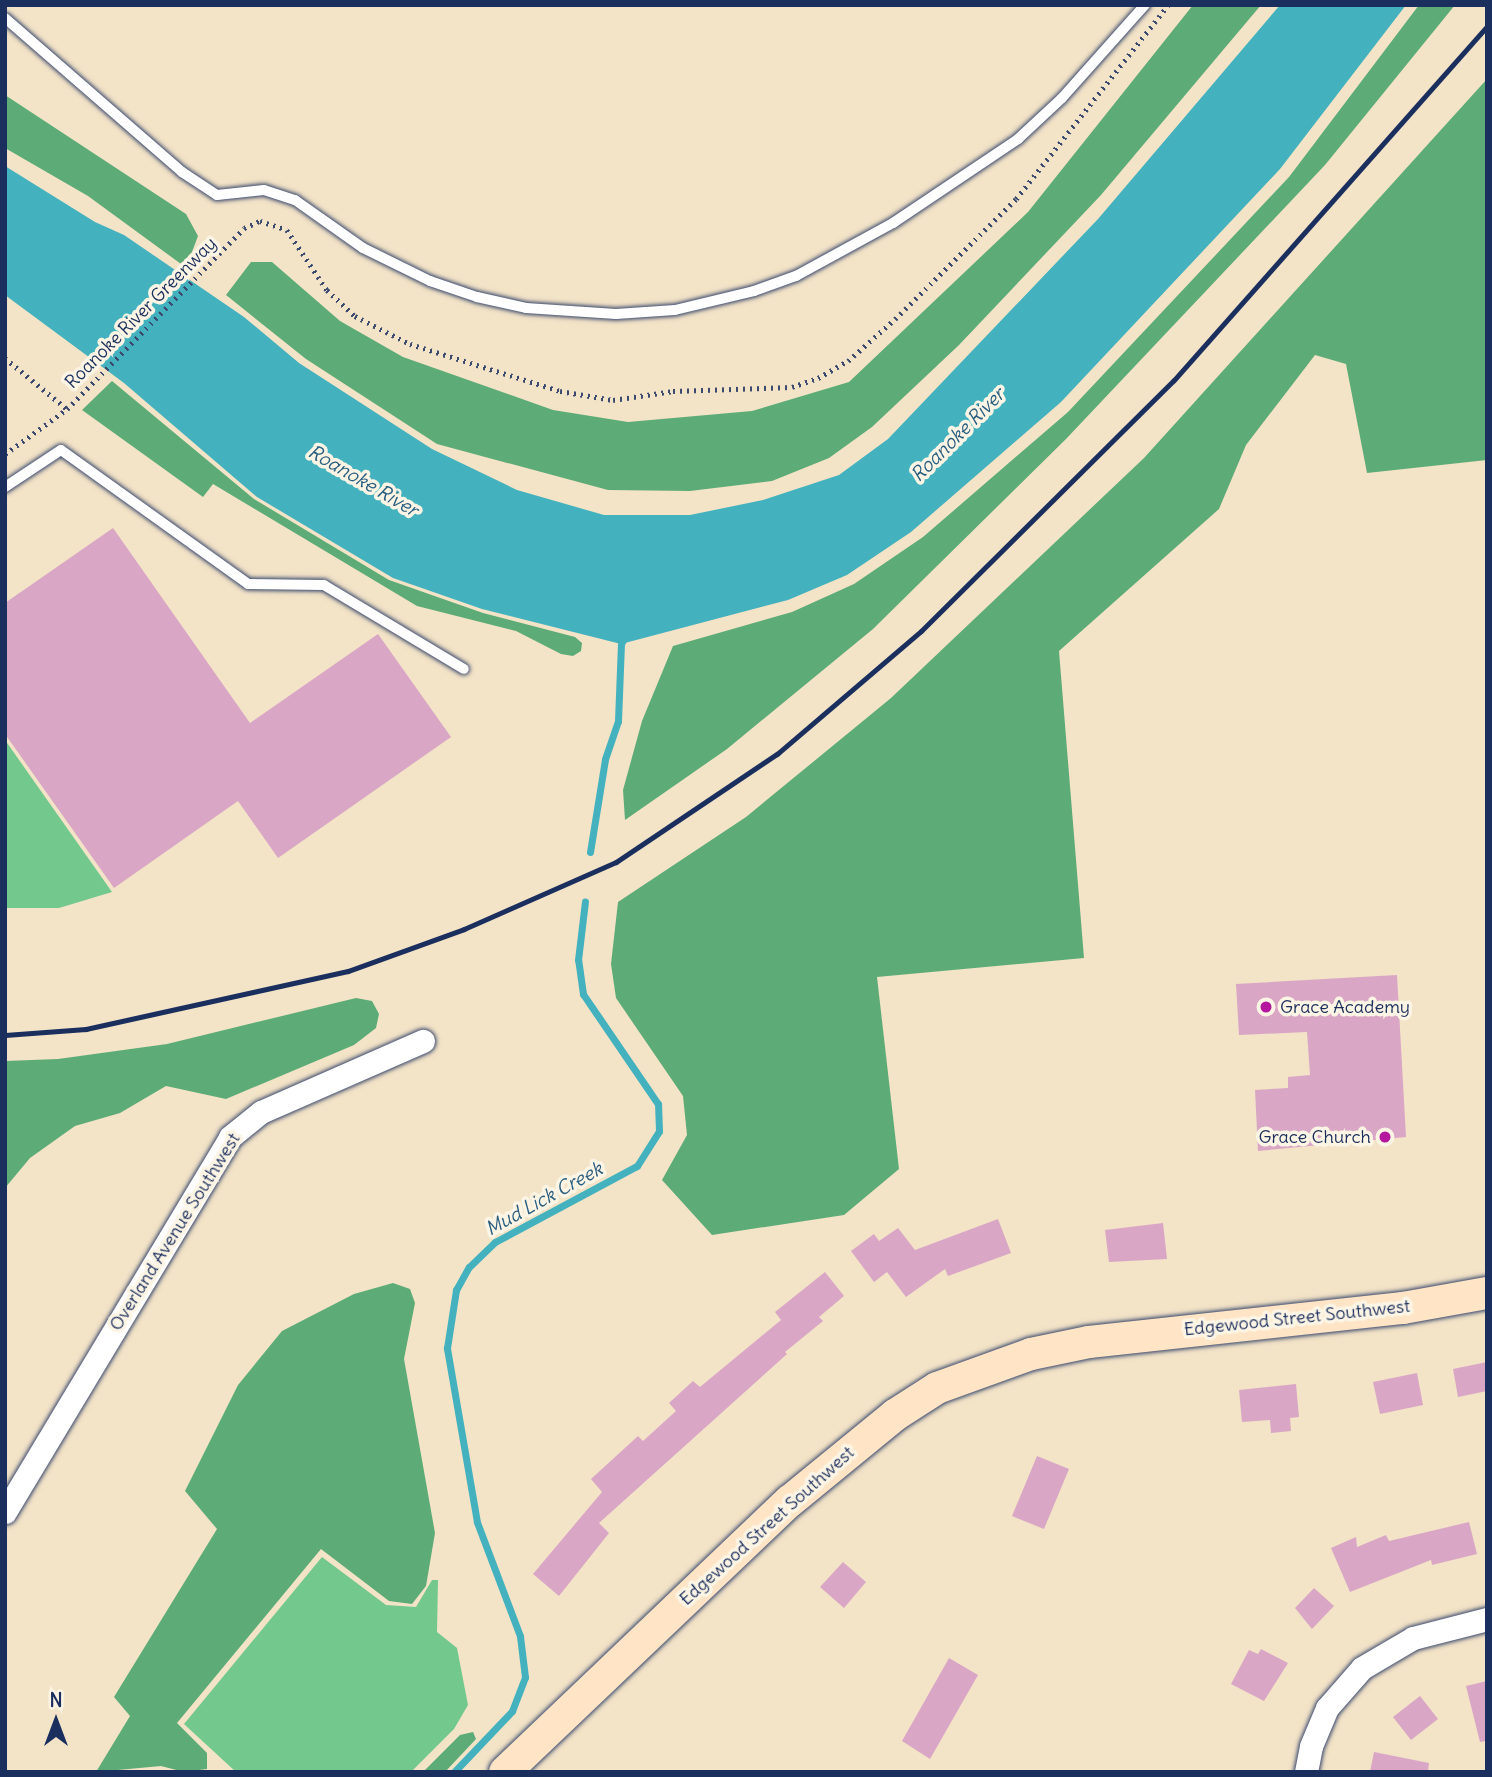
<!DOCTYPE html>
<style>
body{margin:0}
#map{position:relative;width:1492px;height:1777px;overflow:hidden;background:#f3e3c7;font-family:Delius,sans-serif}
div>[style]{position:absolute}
.green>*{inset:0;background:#72c88d}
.forest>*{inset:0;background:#5dac78}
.water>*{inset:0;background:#43b2be}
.stream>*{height:7px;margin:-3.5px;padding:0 3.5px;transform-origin:3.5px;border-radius:3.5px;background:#43b2be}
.building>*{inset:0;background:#d9a7c5}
.path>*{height:4.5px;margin-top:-2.25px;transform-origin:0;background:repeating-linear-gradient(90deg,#3b4a6e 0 2px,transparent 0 7px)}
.roads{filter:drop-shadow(0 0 2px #3b4a6e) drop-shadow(0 0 2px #3b4a6e)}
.lane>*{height:10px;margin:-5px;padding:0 5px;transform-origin:5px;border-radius:5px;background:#fff}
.street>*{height:23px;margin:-11.5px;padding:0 11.5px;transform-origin:11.5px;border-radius:11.5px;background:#fff}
.secondary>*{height:32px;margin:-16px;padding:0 16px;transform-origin:16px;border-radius:16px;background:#ffe4c6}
.rail>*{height:5px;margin:-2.5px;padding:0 2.5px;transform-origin:2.5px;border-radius:2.5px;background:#1b2f5e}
.dots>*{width:19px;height:19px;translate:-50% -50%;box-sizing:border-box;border:4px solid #fcf5e5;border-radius:50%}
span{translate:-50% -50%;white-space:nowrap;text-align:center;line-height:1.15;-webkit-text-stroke:7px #fcf5e5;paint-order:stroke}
.street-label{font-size:18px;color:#1b2f5e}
.poi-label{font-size:18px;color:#1b2f5e}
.left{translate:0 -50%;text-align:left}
.right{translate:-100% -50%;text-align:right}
.water-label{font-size:19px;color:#295d80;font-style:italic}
.frame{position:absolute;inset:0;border:7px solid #1b2f5e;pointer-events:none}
.north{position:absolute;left:21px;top:1686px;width:70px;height:70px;-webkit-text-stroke:5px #fcf5e5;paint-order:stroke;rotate:0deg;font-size:19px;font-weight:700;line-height:28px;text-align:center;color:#1b2f5e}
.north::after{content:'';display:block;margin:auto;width:24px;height:32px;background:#1b2f5e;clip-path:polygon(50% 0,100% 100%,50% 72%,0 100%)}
</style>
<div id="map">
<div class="green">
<div style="clip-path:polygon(5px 740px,112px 892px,59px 908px,5px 908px)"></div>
<div style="clip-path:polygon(322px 1557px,386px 1605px,416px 1607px,432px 1580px,438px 1580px,437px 1632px,457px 1648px,468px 1705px,454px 1729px,411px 1772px,236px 1772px,184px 1724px)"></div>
</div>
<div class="forest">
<div style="clip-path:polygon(1193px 5px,1261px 5px,1101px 195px,959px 345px,872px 427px,829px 458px,772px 481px,690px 491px,608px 490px,437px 444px,306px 359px,226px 295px,251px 262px,272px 262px,340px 321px,403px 357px,553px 410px,628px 422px,752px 411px,849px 382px,1028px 212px)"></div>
<div style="clip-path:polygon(1419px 5px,1455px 5px,1325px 165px,1066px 439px,873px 629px,727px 749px,625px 820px,623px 790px,642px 721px,673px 646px,792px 612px,854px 584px,923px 537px,1068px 412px,1289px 177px)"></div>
<div style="clip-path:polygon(1487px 79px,1487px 460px,1367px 473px,1346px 364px,1315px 355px,1246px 445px,1219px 509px,1059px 651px,1084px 958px,877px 977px,899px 1169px,844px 1215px,712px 1235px,662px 1180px,687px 1135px,683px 1096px,616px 998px,611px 964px,618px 902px,746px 817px,891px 698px,1144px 458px)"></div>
<div style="clip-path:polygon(5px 95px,186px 214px,198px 236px,192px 252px,181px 264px,88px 196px,5px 148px)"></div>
<div style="clip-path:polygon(112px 381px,254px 499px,389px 580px,483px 613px,575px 637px,582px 643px,581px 651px,573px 656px,561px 654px,516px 631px,417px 606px,213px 484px,203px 497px,82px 410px)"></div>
<div style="clip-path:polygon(356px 998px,372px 1001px,379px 1014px,376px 1028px,354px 1045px,226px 1099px,166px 1086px,120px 1113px,75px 1126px,30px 1158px,5px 1188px,5px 1061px,58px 1059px,167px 1044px)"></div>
<div style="clip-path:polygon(393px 1283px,410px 1289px,415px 1303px,404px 1359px,435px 1533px,426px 1586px,412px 1604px,389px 1601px,321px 1549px,177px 1723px,207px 1753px,207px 1769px,184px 1772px,161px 1766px,96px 1772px,130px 1716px,114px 1697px,217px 1529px,185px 1491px,238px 1385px,282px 1331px,354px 1294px)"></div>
<div style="clip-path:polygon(473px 1732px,476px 1739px,445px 1772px,423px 1772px,460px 1735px)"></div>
</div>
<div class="water">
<div style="clip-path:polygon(1280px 5px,1406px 5px,1280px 169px,1061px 402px,911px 532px,847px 575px,788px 600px,621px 644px,482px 609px,393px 578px,257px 497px,124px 383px,5px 295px,5px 166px,95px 222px,124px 235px,244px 317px,299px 363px,432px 449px,517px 490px,604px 515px,690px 515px,763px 500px,839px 475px,888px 439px,1098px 219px)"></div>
</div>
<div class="stream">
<div style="left:590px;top:852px;width:94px;rotate:-80.8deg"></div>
<div style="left:605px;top:759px;width:40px;rotate:-71.1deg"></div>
<div style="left:618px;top:721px;width:77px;rotate:-87.8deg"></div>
<div style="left:621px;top:644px;width:9px;rotate:-63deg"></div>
<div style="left:454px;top:1772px;width:84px;rotate:-46.4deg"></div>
<div style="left:512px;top:1711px;width:36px;rotate:-69deg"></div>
<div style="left:525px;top:1677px;width:41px;rotate:-97deg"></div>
<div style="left:520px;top:1636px;width:122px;rotate:-110.7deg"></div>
<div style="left:477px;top:1522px;width:177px;rotate:-99.8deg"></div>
<div style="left:447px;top:1348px;width:59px;rotate:-81.2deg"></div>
<div style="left:456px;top:1290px;width:26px;rotate:-61deg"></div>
<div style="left:469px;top:1267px;width:36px;rotate:-44deg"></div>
<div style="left:495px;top:1242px;width:161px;rotate:-28.2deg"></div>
<div style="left:637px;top:1166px;width:41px;rotate:-57.8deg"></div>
<div style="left:659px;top:1131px;width:27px;rotate:-92deg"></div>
<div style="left:658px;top:1104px;width:133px;rotate:-124.3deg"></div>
<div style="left:583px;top:994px;width:34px;rotate:-98deg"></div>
<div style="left:578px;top:960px;width:59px;rotate:-83.2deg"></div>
</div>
<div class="building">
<div style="clip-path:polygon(113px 528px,250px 723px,378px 634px,451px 737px,278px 858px,238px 801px,114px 888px,5px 734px,5px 603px)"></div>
<div style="clip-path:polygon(1397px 975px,1406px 1137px,1258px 1151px,1255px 1090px,1288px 1088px,1288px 1077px,1310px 1075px,1307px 1032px,1239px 1035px,1236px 984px)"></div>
<div style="clip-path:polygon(998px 1219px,1011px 1253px,948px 1276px,945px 1269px,906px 1297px,887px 1272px,874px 1282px,851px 1251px,874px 1234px,879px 1241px,898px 1228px,915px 1250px)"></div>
<div style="clip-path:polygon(1163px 1223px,1167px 1259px,1109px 1262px,1105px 1230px)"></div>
<div style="clip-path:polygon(825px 1272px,844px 1296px,819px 1317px,823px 1321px,785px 1352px,787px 1354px,599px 1523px,609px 1533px,559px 1596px,533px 1574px,602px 1492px,591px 1479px,638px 1436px,643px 1441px,676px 1411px,669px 1403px,693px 1381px,700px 1387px,781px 1320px,775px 1312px)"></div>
<div style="clip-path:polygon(1487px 1362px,1487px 1391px,1458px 1397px,1453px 1369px)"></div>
<div style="clip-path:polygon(1417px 1373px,1423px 1405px,1380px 1414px,1373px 1382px)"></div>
<div style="clip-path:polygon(1296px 1384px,1299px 1417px,1290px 1418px,1291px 1431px,1271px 1433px,1270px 1420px,1242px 1422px,1239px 1390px)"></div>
<div style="clip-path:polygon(1037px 1456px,1069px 1469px,1044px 1529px,1012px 1516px)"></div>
<div style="clip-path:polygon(1469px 1522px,1477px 1554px,1432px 1565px,1431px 1560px,1350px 1592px,1331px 1548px,1356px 1537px,1357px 1547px,1386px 1535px,1389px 1541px)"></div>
<div style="clip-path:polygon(843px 1562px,866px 1582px,844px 1608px,820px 1587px)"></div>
<div style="clip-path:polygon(1314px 1588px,1334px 1606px,1312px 1629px,1295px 1608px)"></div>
<div style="clip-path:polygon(1261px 1649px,1288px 1663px,1264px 1701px,1231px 1684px,1249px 1650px,1258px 1654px)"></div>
<div style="clip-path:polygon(949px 1658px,978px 1675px,930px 1759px,902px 1741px)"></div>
<div style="clip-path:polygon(1487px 1681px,1487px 1741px,1480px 1742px,1466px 1686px)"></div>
<div style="clip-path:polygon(1420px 1696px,1438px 1719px,1411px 1740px,1393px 1717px)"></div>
<div style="clip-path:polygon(1374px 1752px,1429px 1763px,1428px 1772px,1370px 1772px)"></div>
</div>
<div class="path">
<div style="left:5px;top:358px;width:80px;rotate:39.4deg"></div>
<div style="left:5px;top:454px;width:77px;rotate:-36deg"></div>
<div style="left:67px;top:409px;width:253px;rotate:-45.6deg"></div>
<div style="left:244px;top:228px;width:17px;rotate:-24deg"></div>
<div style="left:260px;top:221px;width:28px;rotate:18deg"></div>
<div style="left:287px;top:230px;width:72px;rotate:56.3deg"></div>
<div style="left:327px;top:290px;width:38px;rotate:43deg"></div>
<div style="left:355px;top:316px;width:62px;rotate:27deg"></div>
<div style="left:410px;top:344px;width:157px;rotate:17.4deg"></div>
<div style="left:560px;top:391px;width:54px;rotate:9.6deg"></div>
<div style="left:613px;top:400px;width:61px;rotate:-8.5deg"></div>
<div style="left:673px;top:391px;width:119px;rotate:-1.9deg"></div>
<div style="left:792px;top:387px;width:28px;rotate:-19deg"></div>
<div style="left:818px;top:378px;width:34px;rotate:-30deg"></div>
<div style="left:848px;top:361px;width:63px;rotate:-41.8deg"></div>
<div style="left:895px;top:319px;width:170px;rotate:-44.8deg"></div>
<div style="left:1016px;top:199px;width:246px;rotate:-51.9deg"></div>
</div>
<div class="roads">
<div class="lane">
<div style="left:5px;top:18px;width:235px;rotate:41deg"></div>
<div style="left:182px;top:172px;width:42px;rotate:33.3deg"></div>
<div style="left:217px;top:195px;width:47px;rotate:-6.1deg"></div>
<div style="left:264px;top:190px;width:33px;rotate:18deg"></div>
<div style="left:295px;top:200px;width:83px;rotate:35.2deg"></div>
<div style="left:363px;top:248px;width:75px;rotate:26.2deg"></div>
<div style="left:430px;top:281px;width:50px;rotate:18.8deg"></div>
<div style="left:477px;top:297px;width:50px;rotate:12.7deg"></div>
<div style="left:526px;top:308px;width:90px;rotate:3.8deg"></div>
<div style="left:616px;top:314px;width:59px;rotate:-3.9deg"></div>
<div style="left:675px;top:310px;width:81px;rotate:-13.5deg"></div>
<div style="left:754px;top:291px;width:45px;rotate:-19.7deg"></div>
<div style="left:796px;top:276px;width:111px;rotate:-28.7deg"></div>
<div style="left:893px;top:223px;width:151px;rotate:-33.9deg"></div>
<div style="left:1018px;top:139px;width:60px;rotate:-43deg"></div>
<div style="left:1062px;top:98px;width:125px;rotate:-48.3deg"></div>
<div style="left:5px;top:487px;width:67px;rotate:-33.5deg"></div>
<div style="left:61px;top:450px;width:230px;rotate:35.6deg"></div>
<div style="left:248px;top:584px;width:76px;rotate:0.8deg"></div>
<div style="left:324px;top:585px;width:163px;rotate:31deg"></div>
</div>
<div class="street">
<div style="left:5px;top:1512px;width:437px;rotate:-59deg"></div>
<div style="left:230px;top:1137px;width:40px;rotate:-39deg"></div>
<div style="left:261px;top:1112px;width:177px;rotate:-23.7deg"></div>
<div style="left:1306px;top:1772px;width:26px;rotate:-79deg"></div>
<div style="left:1311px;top:1746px;width:41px;rotate:-67.2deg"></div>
<div style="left:1327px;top:1708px;width:53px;rotate:-48.8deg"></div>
<div style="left:1362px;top:1668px;width:59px;rotate:-30.5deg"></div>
<div style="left:1413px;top:1638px;width:76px;rotate:-14.4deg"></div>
</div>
<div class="secondary">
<div style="left:505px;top:1772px;width:393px;rotate:-43.6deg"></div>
<div style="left:790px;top:1501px;width:136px;rotate:-39.3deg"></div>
<div style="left:895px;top:1415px;width:50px;rotate:-32.7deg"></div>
<div style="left:937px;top:1388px;width:100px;rotate:-19.9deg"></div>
<div style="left:1031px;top:1354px;width:59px;rotate:-11.7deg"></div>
<div style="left:1089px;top:1342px;width:316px;rotate:-6.2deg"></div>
<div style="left:1403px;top:1308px;width:85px;rotate:-10.1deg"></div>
</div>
</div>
<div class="rail">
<div style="left:5px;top:1035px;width:81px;rotate:-4.2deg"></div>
<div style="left:86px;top:1029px;width:268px;rotate:-12.5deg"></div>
<div style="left:348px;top:971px;width:123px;rotate:-19.9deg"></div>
<div style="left:464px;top:929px;width:166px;rotate:-23.8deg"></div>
<div style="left:616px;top:862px;width:194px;rotate:-33.9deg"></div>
<div style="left:777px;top:754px;width:189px;rotate:-40.5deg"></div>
<div style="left:921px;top:631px;width:356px;rotate:-44.8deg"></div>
<div style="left:1174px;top:380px;width:473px;rotate:-48.5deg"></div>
</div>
<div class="dots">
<div style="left:1266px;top:1007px;background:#b5179e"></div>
<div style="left:1385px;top:1137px;background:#b5179e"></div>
</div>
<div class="street-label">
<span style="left:141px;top:313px;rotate:-45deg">Roanoke River Greenway</span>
<span style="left:175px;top:1232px;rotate:-58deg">Overland Avenue Southwest</span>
<span style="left:1297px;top:1318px;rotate:-6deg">Edgewood Street Southwest</span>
<span style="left:767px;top:1526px;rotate:-42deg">Edgewood Street Southwest</span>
</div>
<div class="poi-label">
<span class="left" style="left:1280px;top:1007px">Grace Academy</span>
<span class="right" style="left:1371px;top:1137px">Grace Church</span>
</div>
<div class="water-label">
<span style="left:958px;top:435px;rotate:-45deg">Roanoke River</span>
<span style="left:363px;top:481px;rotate:30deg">Roanoke River</span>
<span style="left:544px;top:1199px;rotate:-29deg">Mud Lick Creek</span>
</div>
<div class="frame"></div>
<div class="north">N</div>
</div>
